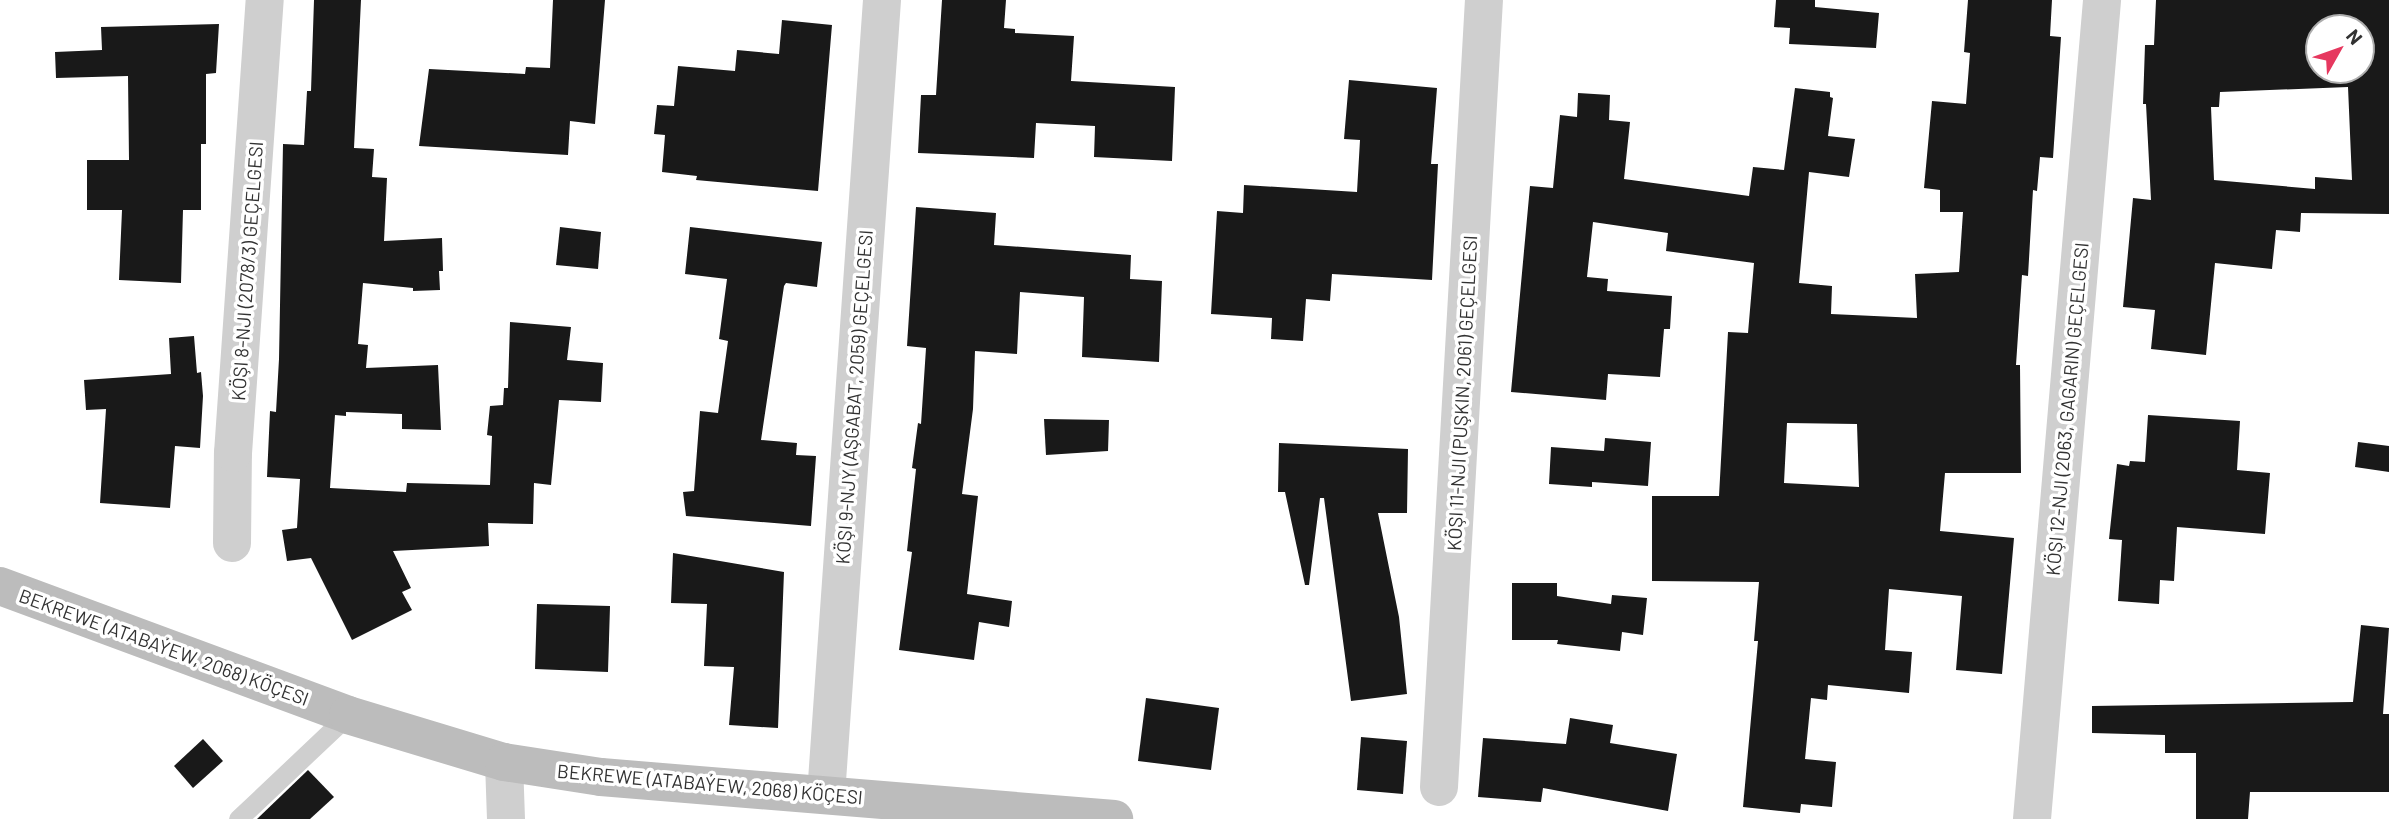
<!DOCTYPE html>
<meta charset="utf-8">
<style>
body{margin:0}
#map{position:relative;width:2389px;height:819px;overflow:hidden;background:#fff;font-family:Barlow,sans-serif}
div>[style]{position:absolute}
.building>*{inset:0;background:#191919}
.service>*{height:19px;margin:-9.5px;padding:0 9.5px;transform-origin:9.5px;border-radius:9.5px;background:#cfcfcf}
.minor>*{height:38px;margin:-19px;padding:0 19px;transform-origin:19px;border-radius:19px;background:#cfcfcf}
.secondary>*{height:38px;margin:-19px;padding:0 19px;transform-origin:19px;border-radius:19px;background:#bcbcbc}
span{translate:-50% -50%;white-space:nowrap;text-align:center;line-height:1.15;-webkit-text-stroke:7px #fff;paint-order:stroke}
.street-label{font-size:19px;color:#323232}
.north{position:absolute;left:2305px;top:14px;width:70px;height:70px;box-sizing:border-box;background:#fff;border:2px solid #adadad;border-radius:50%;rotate:50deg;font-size:19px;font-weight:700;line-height:28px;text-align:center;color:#323232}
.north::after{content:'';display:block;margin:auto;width:24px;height:32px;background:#e6385f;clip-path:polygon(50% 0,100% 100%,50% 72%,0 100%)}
</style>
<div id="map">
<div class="building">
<div style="clip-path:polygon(314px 0,361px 0,354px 148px,374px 149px,372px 177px,387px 178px,384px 241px,442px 238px,443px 271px,439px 271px,440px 290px,413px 291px,413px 288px,363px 283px,358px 344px,368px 345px,366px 368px,438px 365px,441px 430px,402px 429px,402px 414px,346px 412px,346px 416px,335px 415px,330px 488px,406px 492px,407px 483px,490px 485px,492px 436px,487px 435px,490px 406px,503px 405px,504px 388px,508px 388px,510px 322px,571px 327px,567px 360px,603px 363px,601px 402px,559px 400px,551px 485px,534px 483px,533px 524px,488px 523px,489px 546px,393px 551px,411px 588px,402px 592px,412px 610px,352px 640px,311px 558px,287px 561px,282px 530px,297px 528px,300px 479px,267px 477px,270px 411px,276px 412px,279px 359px,283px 144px,304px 145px,307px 91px,311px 91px)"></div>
<div style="clip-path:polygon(553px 0,605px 0,595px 124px,570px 121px,568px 155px,419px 146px,429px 69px,525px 74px,526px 67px,550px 68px)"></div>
<div style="clip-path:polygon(942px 0,1006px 0,1004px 28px,1015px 29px,1015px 33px,1074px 36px,1071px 81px,1175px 87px,1172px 161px,1094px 157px,1095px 126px,1036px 123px,1034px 158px,918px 153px,921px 95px,936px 95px)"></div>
<div style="clip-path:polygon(1776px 0,1815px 0,1815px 7px,1879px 13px,1876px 48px,1789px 44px,1790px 28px,1774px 27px)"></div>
<div style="clip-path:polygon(evenodd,1968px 0,2052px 0,2050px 36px,2061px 37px,2053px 158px,2040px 157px,2037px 191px,2033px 190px,2028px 276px,2022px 275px,2016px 365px,2020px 365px,2021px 473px,1945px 473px,1940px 531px,2014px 538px,2002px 674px,1956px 670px,1962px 596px,1889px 589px,1885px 650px,1912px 652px,1909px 693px,1828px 685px,1827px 700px,1811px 698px,1805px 759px,1836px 762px,1832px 807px,1801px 804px,1800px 813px,1743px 807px,1758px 641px,1754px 641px,1759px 582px,1652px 581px,1652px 496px,1719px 496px,1728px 332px,1748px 333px,1754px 263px,1666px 251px,1668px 233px,1593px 222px,1587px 277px,1608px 279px,1607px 291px,1672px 296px,1670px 329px,1664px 329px,1660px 377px,1608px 374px,1606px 400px,1511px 392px,1530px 186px,1553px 188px,1560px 115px,1577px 117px,1578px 93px,1610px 95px,1609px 120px,1630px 122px,1624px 179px,1749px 196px,1753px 167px,1784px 170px,1795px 88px,1830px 92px,1830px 97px,1833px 98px,1828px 136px,1855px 139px,1849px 177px,1809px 172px,1799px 283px,1832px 286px,1831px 314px,1917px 318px,1915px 274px,1959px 272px,1963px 212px,1940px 212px,1940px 190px,1924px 188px,1932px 101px,1966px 104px,1970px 53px,1964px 52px,1968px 0,1787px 423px,1857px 424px,1859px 487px,1784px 483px,1787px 423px)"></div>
<div style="clip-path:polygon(evenodd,2156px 0,2389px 0,2389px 214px,2301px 213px,2300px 232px,2276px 230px,2272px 269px,2215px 263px,2206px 355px,2151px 349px,2155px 310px,2123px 307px,2133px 198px,2151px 200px,2146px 104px,2143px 104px,2145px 45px,2154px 45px,2156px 0,2319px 28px,2361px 28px,2361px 70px,2319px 70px,2319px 28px,2156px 0,2348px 87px,2352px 180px,2315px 177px,2315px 189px,2214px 180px,2211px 107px,2219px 107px,2220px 92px,2348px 87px)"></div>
<div style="clip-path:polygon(782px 20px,832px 25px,818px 191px,696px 180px,697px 176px,662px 172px,665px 135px,654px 134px,657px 105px,674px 106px,678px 66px,735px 71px,737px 50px,779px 54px)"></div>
<div style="clip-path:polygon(219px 24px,216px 73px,206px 74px,206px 144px,201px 144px,201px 210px,183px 210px,181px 283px,119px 280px,122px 210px,87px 210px,87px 160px,129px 160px,128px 76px,56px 78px,55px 52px,102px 50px,101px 27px)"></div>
<div style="clip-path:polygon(1349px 80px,1437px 88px,1431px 164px,1438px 164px,1432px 280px,1332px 274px,1330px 301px,1306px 299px,1303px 341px,1271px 339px,1272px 318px,1211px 314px,1217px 211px,1243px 213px,1244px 185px,1357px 192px,1360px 140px,1344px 139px)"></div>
<div style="clip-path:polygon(916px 207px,996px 213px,994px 245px,1131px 255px,1130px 279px,1162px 281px,1159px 362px,1082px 357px,1084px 297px,1020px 292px,1017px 354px,975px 351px,973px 409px,962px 494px,978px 496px,967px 594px,1012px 601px,1009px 627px,979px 622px,974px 660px,899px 650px,912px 552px,907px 551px,916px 469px,912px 468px,918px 423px,921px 424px,926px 348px,907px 346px)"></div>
<div style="clip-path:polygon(560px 227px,601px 232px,598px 269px,556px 265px)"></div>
<div style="clip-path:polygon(690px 227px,822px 242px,817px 287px,786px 283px,784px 286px,761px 440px,797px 443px,796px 455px,816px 456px,811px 526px,686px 516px,683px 492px,694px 491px,700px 411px,718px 413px,728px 341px,719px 339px,727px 279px,685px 274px)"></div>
<div style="clip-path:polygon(194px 336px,197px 373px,201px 372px,203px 396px,200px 448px,175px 446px,170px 508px,100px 503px,106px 409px,86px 410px,84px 380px,171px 374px,169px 338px)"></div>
<div style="clip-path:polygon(2148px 415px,2240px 421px,2237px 470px,2270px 473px,2265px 534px,2177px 527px,2174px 581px,2160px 580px,2159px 604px,2118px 601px,2122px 540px,2109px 539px,2117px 464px,2129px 466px,2130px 461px,2145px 462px)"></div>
<div style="clip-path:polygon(1044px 419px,1109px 420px,1108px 451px,1046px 455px)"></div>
<div style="clip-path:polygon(1605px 438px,1651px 442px,1648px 486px,1592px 482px,1592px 487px,1549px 484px,1551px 447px,1604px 451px)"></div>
<div style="clip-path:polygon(2358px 442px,2389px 446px,2389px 472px,2355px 467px)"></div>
<div style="clip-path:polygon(1279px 443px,1408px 449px,1407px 513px,1378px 513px,1399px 617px,1407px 694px,1351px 701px,1324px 498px,1320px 498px,1309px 585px,1305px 585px,1285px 492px,1278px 492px)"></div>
<div style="clip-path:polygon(673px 553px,784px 572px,778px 728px,729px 725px,734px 667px,704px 666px,707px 604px,671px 603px)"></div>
<div style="clip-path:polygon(1512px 583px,1557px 583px,1557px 596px,1611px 604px,1612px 595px,1647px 598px,1643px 635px,1622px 632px,1620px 651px,1557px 644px,1558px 640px,1512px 640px)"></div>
<div style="clip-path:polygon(537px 604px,610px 606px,608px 672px,535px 669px)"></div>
<div style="clip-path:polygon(2361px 625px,2389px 628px,2383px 714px,2389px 714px,2389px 792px,2250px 792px,2248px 819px,2196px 819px,2196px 753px,2165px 753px,2165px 735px,2092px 733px,2092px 706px,2353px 702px)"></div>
<div style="clip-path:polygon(1146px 698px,1219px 708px,1211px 770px,1138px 761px)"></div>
<div style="clip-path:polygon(1570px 718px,1613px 725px,1610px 743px,1677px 754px,1668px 811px,1543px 788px,1541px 802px,1478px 797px,1483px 738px,1566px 744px)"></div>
<div style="clip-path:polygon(1361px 737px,1407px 741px,1403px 794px,1357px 790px)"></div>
<div style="clip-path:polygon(203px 739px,223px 761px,193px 788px,174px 766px)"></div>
<div style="clip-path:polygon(308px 770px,334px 797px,310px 819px,257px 819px)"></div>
</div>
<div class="service">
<div style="left:238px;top:819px;width:151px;rotate:-43.4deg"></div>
</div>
<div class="minor">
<div style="left:232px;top:543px;width:90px;rotate:-89.4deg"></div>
<div style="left:233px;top:453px;width:454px;rotate:-86deg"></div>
<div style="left:504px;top:762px;width:57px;rotate:88deg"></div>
<div style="left:1439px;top:787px;width:788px;rotate:-86.73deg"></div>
<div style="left:826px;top:795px;width:797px;rotate:-85.97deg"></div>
<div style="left:2032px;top:819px;width:822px;rotate:-85.11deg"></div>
</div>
<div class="secondary">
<div style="left:0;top:586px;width:371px;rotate:20.3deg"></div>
<div style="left:348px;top:715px;width:163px;rotate:16.8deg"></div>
<div style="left:504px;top:762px;width:98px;rotate:8.8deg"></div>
<div style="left:601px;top:777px;width:515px;rotate:4.68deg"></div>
</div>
<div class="street-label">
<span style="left:247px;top:271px;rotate:-86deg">KÖŞI 8-NJI (2078/3) GEÇELGESI</span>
<span style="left:1462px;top:393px;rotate:-87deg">KÖŞI 11-NJI (PUŞKIN, 2061) GEÇELGESI</span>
<span style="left:854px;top:397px;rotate:-86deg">KÖŞI 9-NJY (AŞGABAT, 2059) GEÇELGESI</span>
<span style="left:2067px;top:409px;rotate:-85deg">KÖŞI 12-NJI (2063, GAGARIN) GEÇELGESI</span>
<span style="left:164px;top:647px;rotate:20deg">BEKREWE (ATABAÝEW, 2068) KÖÇESI</span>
<span style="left:710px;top:784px;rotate:5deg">BEKREWE (ATABAÝEW, 2068) KÖÇESI</span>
</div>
<div class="north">N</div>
</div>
